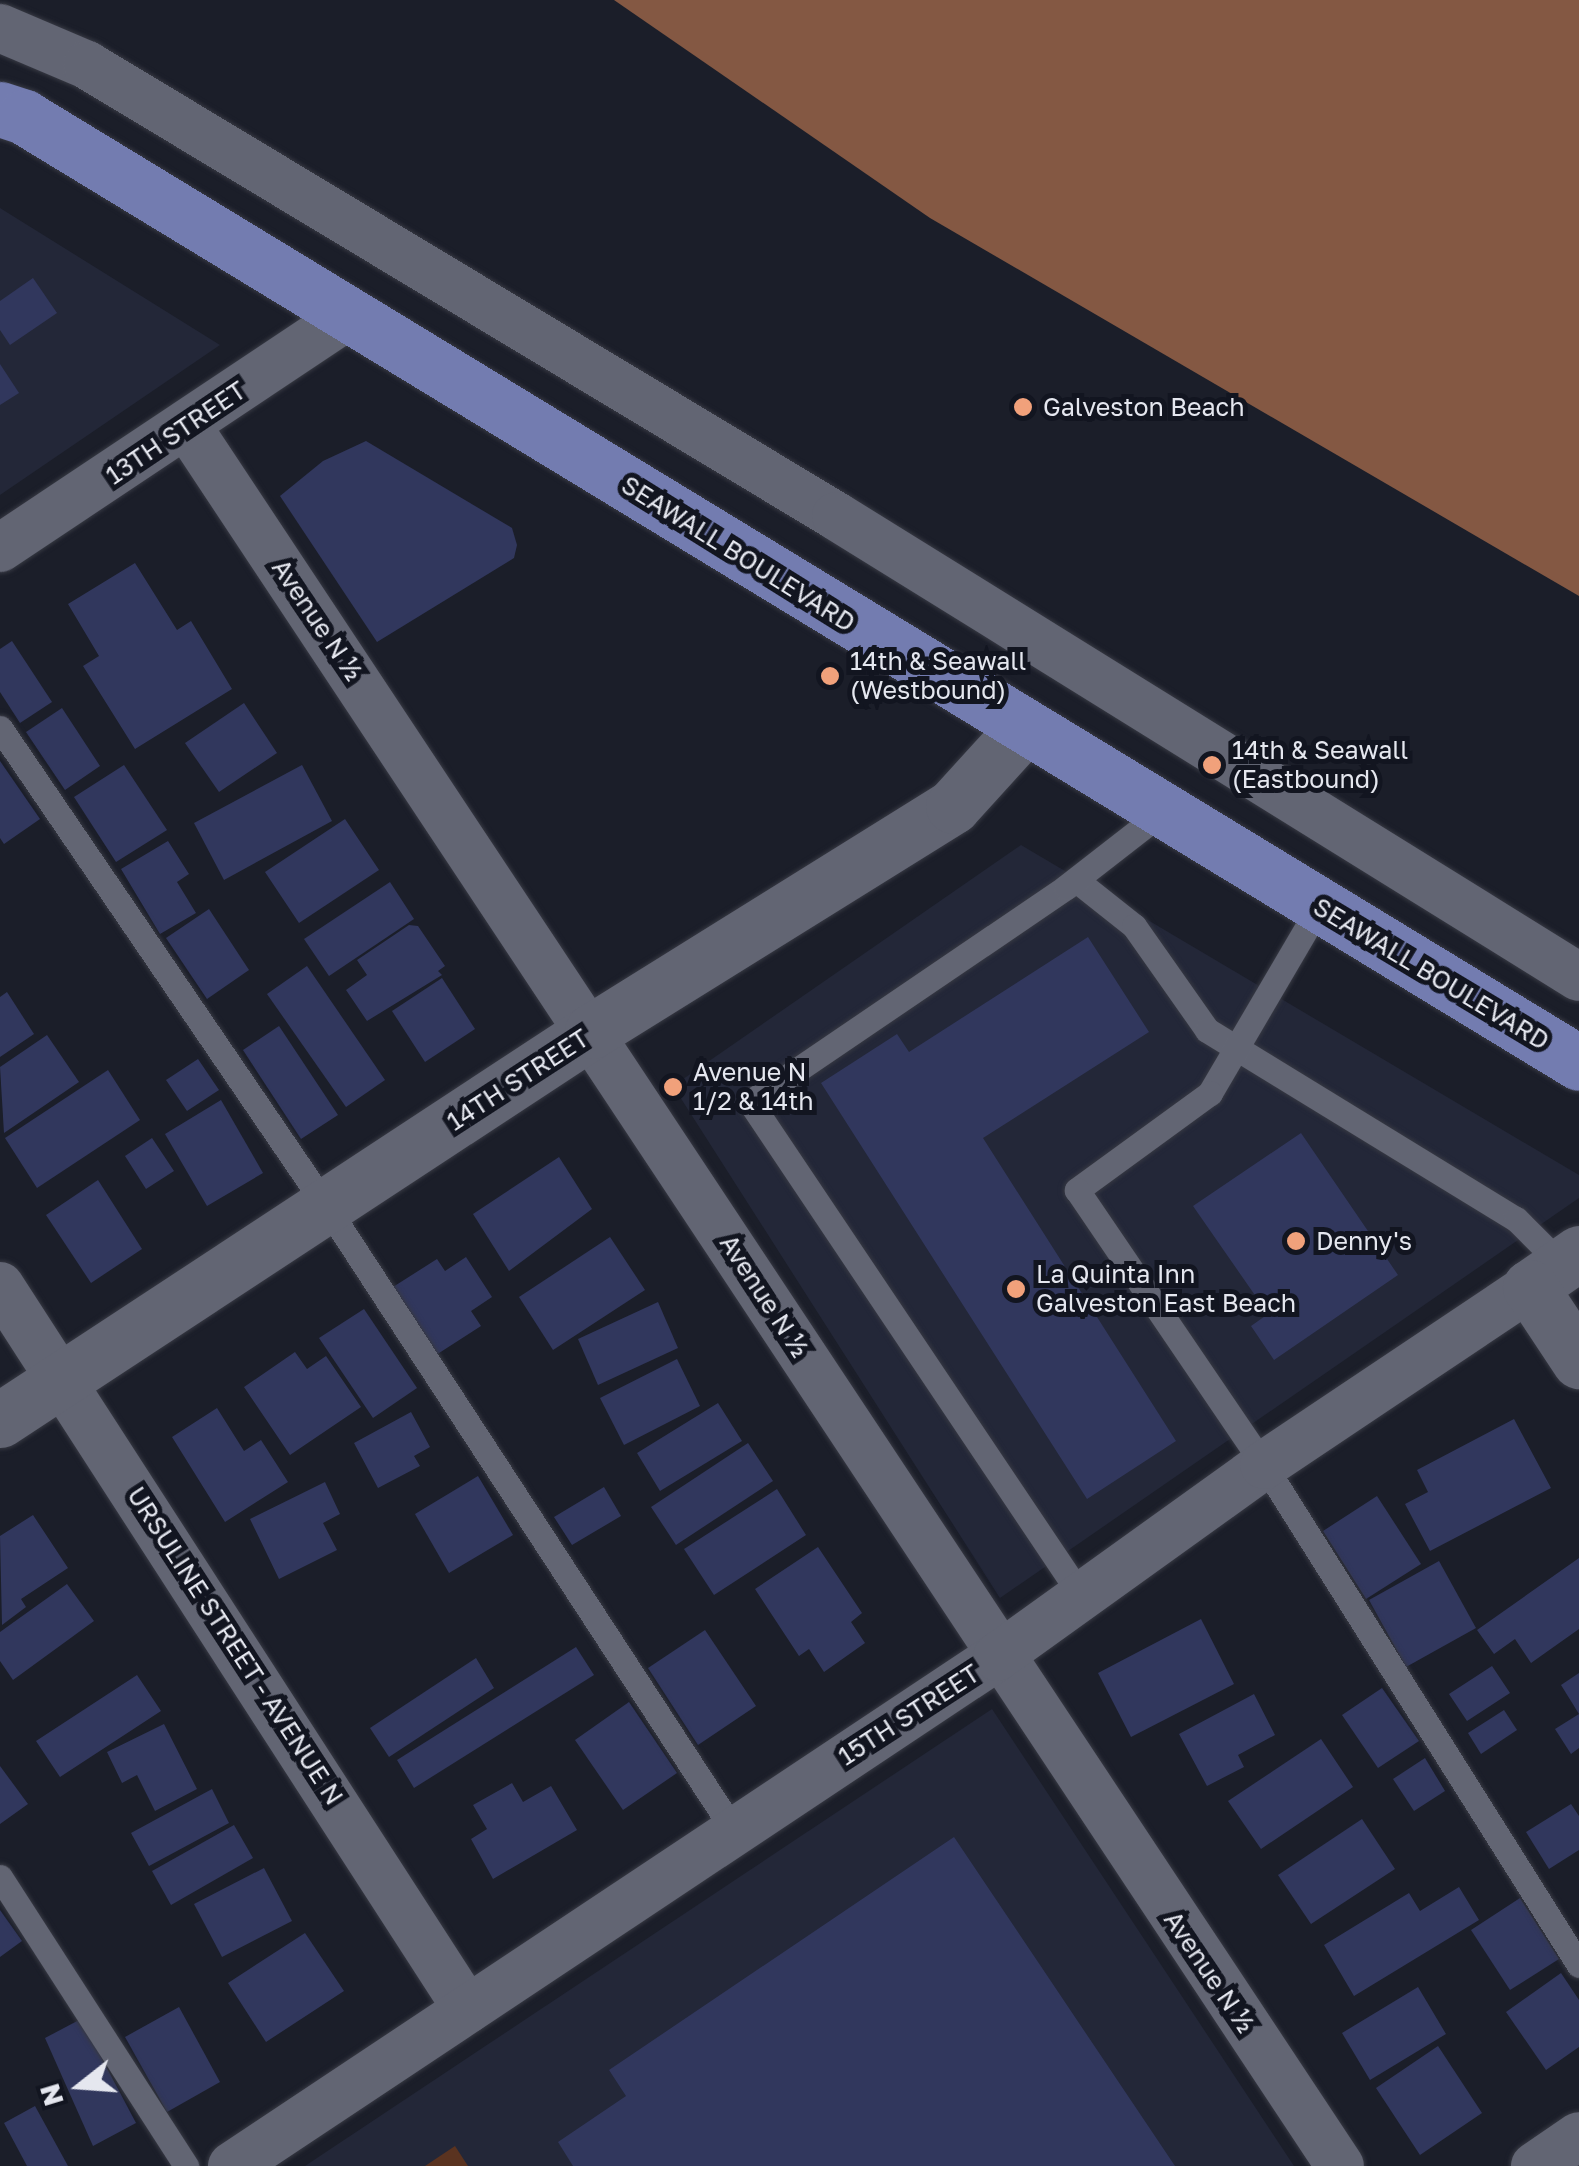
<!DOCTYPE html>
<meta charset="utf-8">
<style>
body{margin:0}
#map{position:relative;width:1579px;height:2166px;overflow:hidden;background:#1b1e29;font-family:"Golos Text",sans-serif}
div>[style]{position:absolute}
.built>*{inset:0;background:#232738}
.green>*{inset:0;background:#5a3320}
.water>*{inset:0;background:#845843}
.building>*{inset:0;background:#31375d}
.roads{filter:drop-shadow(0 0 2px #373943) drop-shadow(0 0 2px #373943)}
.lane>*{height:25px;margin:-12.5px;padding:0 12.5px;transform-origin:12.5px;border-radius:12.5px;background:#626573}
.street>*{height:48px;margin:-24px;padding:0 24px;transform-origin:24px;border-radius:24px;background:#626573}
.secondary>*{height:55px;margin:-27.5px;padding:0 27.5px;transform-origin:27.5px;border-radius:27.5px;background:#626573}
.primary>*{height:55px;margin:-27.5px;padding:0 27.5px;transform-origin:27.5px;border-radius:27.5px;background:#737cb0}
.dots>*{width:28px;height:28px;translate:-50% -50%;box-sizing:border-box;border:5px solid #121520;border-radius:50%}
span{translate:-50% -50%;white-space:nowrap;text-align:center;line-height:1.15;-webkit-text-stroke:10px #121520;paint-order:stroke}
.poi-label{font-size:25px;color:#e5e7ef}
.left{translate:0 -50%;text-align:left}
.street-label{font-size:25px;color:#e5e7ef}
.north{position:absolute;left:30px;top:2036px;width:100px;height:100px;-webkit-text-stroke:8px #121520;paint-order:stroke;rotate:253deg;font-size:28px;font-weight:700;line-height:40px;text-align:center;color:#e5e7ef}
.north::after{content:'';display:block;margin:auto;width:35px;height:45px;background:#e5e7ef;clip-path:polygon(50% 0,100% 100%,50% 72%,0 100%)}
</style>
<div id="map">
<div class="built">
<div style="clip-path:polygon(0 208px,220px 345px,0 495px)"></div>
<div style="clip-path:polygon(1021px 845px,1579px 1175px,1579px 1198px,1000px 1598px,673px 1086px)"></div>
<div style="clip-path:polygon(992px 1709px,1294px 2166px,305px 2166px)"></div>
</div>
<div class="green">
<div style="clip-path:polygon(455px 2146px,468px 2166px,425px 2166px)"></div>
</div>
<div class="water">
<div style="clip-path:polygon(614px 0,1579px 0,1579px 596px,930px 218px)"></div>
</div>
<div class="building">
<div style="clip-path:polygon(33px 278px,57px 313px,10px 345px,0 330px,0 301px)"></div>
<div style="clip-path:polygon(0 364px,19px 393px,0 405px)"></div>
<div style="clip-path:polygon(366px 441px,512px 528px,517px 545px,514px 558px,377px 642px,280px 496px,323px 461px)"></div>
<div style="clip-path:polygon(135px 563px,177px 630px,191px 621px,232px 689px,135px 749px,83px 666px,99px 656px,68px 604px)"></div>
<div style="clip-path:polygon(12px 641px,52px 702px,20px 723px,0 692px,0 649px)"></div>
<div style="clip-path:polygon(244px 703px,277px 753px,219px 792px,185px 743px)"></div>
<div style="clip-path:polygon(62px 708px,100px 766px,65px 790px,26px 732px)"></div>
<div style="clip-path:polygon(0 761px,40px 819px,4px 844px,0 838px)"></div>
<div style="clip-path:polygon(124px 765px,167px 830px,116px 862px,74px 797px)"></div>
<div style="clip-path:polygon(302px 765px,332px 821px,224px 880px,194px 823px)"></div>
<div style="clip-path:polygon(345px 819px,379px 870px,299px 923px,265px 872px)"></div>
<div style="clip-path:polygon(168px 841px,189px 874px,177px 882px,196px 913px,160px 934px,121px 869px)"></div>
<div style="clip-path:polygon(390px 882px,414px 919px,329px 976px,304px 939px)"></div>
<div style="clip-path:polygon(209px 909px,249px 970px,207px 999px,166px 938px)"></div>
<div style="clip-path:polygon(409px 925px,418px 926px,445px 966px,438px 971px,442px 975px,367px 1021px,346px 990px,367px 975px,357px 960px)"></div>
<div style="clip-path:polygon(1088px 937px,1149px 1032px,983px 1138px,1176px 1441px,1087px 1499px,821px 1083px,897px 1034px,909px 1052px)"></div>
<div style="clip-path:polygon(307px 966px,385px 1080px,346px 1107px,267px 994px)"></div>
<div style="clip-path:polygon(442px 978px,475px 1029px,425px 1062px,392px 1011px)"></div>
<div style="clip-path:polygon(7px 992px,34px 1034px,0 1057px,0 997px)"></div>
<div style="clip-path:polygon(279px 1026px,338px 1115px,301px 1139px,243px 1050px)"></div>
<div style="clip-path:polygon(47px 1035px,79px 1082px,4px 1133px,0 1067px)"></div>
<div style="clip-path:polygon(198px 1059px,219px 1090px,187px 1111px,166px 1080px)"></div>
<div style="clip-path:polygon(108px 1070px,140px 1120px,37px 1188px,5px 1138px)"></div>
<div style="clip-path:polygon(221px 1100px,263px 1173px,207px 1206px,165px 1134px)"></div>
<div style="clip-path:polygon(1301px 1133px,1398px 1275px,1274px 1360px,1251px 1326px,1268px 1314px,1193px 1206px)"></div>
<div style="clip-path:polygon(152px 1138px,174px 1171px,146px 1189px,125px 1156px)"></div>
<div style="clip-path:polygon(559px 1157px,592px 1209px,509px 1271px,473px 1214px)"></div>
<div style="clip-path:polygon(98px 1180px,142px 1249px,91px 1283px,46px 1215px)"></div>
<div style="clip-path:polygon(610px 1237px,645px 1290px,553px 1350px,519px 1297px)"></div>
<div style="clip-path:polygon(466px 1257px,492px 1297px,471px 1311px,481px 1326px,436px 1355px,393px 1287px,437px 1259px,445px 1271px)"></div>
<div style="clip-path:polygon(658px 1302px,678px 1348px,598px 1385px,578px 1339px)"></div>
<div style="clip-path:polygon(364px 1309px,417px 1388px,373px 1418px,319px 1338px)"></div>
<div style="clip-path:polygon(295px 1352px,307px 1369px,326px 1356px,361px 1407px,290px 1455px,244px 1387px)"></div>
<div style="clip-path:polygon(677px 1359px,700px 1406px,624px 1445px,600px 1398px)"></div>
<div style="clip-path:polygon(718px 1403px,742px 1441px,660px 1491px,637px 1453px)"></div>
<div style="clip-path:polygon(217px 1408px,244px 1451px,261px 1440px,288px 1482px,225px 1522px,172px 1437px)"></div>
<div style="clip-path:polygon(411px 1412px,430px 1447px,414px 1456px,420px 1466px,378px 1488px,354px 1443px)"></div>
<div style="clip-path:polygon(1514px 1419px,1551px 1488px,1430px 1551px,1405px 1504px,1428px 1492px,1417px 1470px)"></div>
<div style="clip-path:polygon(748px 1443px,773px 1481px,676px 1545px,651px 1507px)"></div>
<div style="clip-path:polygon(478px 1476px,513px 1535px,449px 1573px,415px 1514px)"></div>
<div style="clip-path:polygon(325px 1482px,340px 1514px,323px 1523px,337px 1550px,279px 1579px,250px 1519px)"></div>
<div style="clip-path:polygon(604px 1487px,621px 1516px,572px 1545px,554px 1517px)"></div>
<div style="clip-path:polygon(777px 1489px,806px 1535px,714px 1595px,684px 1549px)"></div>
<div style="clip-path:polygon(1377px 1496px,1421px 1564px,1366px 1599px,1323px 1531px)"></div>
<div style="clip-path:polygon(33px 1515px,68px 1568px,21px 1599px,26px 1607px,2px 1625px,0 1536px)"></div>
<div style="clip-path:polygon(818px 1547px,862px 1613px,851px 1622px,865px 1643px,824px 1672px,809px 1649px,799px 1656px,755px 1589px)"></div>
<div style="clip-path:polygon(1579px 1558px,1579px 1629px,1531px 1663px,1515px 1639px,1494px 1654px,1477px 1630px)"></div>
<div style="clip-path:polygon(1439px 1561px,1476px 1628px,1406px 1667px,1369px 1600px)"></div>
<div style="clip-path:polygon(67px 1584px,94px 1621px,13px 1680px,0 1661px,0 1632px)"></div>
<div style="clip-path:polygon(1201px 1619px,1234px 1684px,1131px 1737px,1098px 1673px)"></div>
<div style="clip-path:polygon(705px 1630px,756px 1706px,698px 1745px,648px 1668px)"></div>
<div style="clip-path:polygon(576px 1647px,594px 1675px,414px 1788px,397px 1760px)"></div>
<div style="clip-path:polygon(476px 1658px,494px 1688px,389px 1757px,370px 1728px)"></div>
<div style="clip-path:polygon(1492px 1666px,1510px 1693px,1467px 1721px,1449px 1694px)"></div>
<div style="clip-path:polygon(1579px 1673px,1579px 1714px,1561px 1685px)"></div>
<div style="clip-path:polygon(137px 1675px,161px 1711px,60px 1777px,36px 1741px)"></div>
<div style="clip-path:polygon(1382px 1688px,1419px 1741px,1378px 1768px,1342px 1715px)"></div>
<div style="clip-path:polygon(1254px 1694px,1275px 1735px,1238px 1755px,1244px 1767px,1207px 1786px,1179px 1734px)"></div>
<div style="clip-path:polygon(629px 1702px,677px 1773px,623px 1810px,575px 1740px)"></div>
<div style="clip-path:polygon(1504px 1710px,1517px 1730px,1481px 1754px,1468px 1733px)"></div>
<div style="clip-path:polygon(1579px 1714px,1579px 1748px,1571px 1754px,1555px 1729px)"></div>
<div style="clip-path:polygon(164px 1724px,197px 1789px,155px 1811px,137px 1775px,122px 1783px,107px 1752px)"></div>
<div style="clip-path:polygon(1321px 1739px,1353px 1787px,1261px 1849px,1228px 1801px)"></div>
<div style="clip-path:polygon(1425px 1758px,1445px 1791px,1414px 1811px,1393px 1779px)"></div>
<div style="clip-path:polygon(0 1766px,28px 1804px,0 1824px)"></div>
<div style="clip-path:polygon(512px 1783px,523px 1802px,551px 1786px,577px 1830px,493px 1879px,471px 1839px,487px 1829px,473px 1805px)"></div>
<div style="clip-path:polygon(212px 1789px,229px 1823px,149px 1866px,131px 1833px)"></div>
<div style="clip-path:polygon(1571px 1804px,1579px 1816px,1579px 1850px,1549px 1869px,1526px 1832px)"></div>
<div style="clip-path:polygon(1362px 1819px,1395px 1869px,1311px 1924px,1278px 1875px)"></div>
<div style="clip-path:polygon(234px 1825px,253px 1858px,171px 1905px,152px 1871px)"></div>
<div style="clip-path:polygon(954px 1837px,1175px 2166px,573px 2166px,558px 2142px,626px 2096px,609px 2070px)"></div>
<div style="clip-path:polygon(264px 1868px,292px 1921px,222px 1957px,194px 1904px)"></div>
<div style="clip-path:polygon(1459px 1887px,1479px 1920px,1354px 1996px,1324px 1945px,1409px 1893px,1420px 1911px)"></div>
<div style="clip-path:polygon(1520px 1898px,1559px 1959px,1510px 1990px,1471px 1930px)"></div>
<div style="clip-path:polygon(0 1910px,22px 1941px,0 1957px)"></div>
<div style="clip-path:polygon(305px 1933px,344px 1991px,266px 2042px,228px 1983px)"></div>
<div style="clip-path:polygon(1561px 1973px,1579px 2000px,1579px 2047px,1546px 2070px,1506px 2012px)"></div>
<div style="clip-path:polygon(1418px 1987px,1446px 2034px,1370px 2080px,1342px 2033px)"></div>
<div style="clip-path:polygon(179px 2007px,220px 2082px,167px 2112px,125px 2037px)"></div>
<div style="clip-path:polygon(81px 2019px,136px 2123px,93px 2146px,45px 2038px)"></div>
<div style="clip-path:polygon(1438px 2046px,1482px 2113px,1420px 2155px,1376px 2088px)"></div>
<div style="clip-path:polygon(35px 2106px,68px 2166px,27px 2166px,4px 2123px)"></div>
</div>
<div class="roads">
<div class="lane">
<div style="left:0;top:728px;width:579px;rotate:55.71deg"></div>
<div style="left:326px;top:1206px;width:746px;rotate:56.86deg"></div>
<div style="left:1076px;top:880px;width:74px;rotate:38.4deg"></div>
<div style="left:1134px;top:926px;width:127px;rotate:54.9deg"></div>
<div style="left:1207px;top:1030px;width:362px;rotate:31.5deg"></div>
<div style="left:1516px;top:1219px;width:65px;rotate:45deg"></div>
<div style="left:1319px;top:907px;width:216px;rotate:120.4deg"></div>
<div style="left:1210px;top:1093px;width:165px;rotate:143.9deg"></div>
<div style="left:1077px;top:1190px;width:333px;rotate:55.8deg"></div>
<div style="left:1264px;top:1465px;width:591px;rotate:57.79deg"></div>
<div style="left:1082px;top:1597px;width:596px;rotate:-123.85deg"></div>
<div style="left:750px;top:1102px;width:382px;rotate:-34.2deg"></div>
<div style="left:1066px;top:887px;width:120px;rotate:-37.9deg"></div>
<div style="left:0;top:1877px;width:344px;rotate:57.2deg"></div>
</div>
<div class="street">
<div style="left:0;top:28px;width:95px;rotate:23deg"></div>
<div style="left:87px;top:65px;width:874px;rotate:31.05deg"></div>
<div style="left:836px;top:516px;width:874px;rotate:31.82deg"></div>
<div style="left:187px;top:426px;width:2087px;rotate:56.47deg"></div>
<div style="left:0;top:548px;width:420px;rotate:-33.7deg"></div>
<div style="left:0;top:1286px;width:861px;rotate:57.14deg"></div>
<div style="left:232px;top:2166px;width:919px;rotate:-33.64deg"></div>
<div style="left:997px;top:1657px;width:329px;rotate:-35.7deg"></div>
<div style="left:1264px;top:1465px;width:320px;rotate:-33.8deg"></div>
<div style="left:1535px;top:2166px;width:53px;rotate:-34.3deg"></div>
</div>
<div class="secondary">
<div style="left:1579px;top:1253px;width:60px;rotate:145.2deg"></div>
<div style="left:1530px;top:1287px;width:89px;rotate:56.5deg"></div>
<div style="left:0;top:1420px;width:708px;rotate:-33.31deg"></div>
<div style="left:592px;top:1031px;width:425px;rotate:-31.9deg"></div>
<div style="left:953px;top:806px;width:105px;rotate:-47.7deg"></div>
</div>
<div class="primary">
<div style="left:0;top:109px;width:25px;rotate:18deg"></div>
<div style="left:24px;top:117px;width:1820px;rotate:31.31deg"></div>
</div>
</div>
<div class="dots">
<div style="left:1023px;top:407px;background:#f1a17b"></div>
<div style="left:830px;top:676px;background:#f1a17b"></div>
<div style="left:1212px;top:765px;background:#f1a17b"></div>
<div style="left:673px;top:1087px;background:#f1a17b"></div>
<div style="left:1296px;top:1241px;background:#f1a17b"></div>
<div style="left:1016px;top:1289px;background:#f1a17b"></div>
</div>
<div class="poi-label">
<span class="left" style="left:1043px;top:407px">Galveston Beach</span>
<span class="left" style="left:850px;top:676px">14th &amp; Seawall<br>(Westbound)</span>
<span class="left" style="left:1232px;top:765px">14th &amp; Seawall<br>(Eastbound)</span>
<span class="left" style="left:693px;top:1087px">Avenue N<br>1/2 &amp; 14th</span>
<span class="left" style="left:1316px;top:1241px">Denny's</span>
<span class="left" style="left:1036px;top:1289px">La Quinta Inn<br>Galveston East Beach</span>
</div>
<div class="street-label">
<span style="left:176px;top:433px;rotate:-34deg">13TH STREET</span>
<span style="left:738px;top:554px;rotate:32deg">SEAWALL BOULEVARD</span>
<span style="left:317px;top:620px;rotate:56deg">Avenue N ½</span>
<span style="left:1431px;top:974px;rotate:31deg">SEAWALL BOULEVARD</span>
<span style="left:518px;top:1080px;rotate:-33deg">14TH STREET</span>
<span style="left:764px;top:1296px;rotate:57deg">Avenue N ½</span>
<span style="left:235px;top:1646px;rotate:57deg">URSULINE STREET - AVENUE N</span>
<span style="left:909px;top:1715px;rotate:-33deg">15TH STREET</span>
<span style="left:1209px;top:1972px;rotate:56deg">Avenue N ½</span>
</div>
<div class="north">N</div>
</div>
